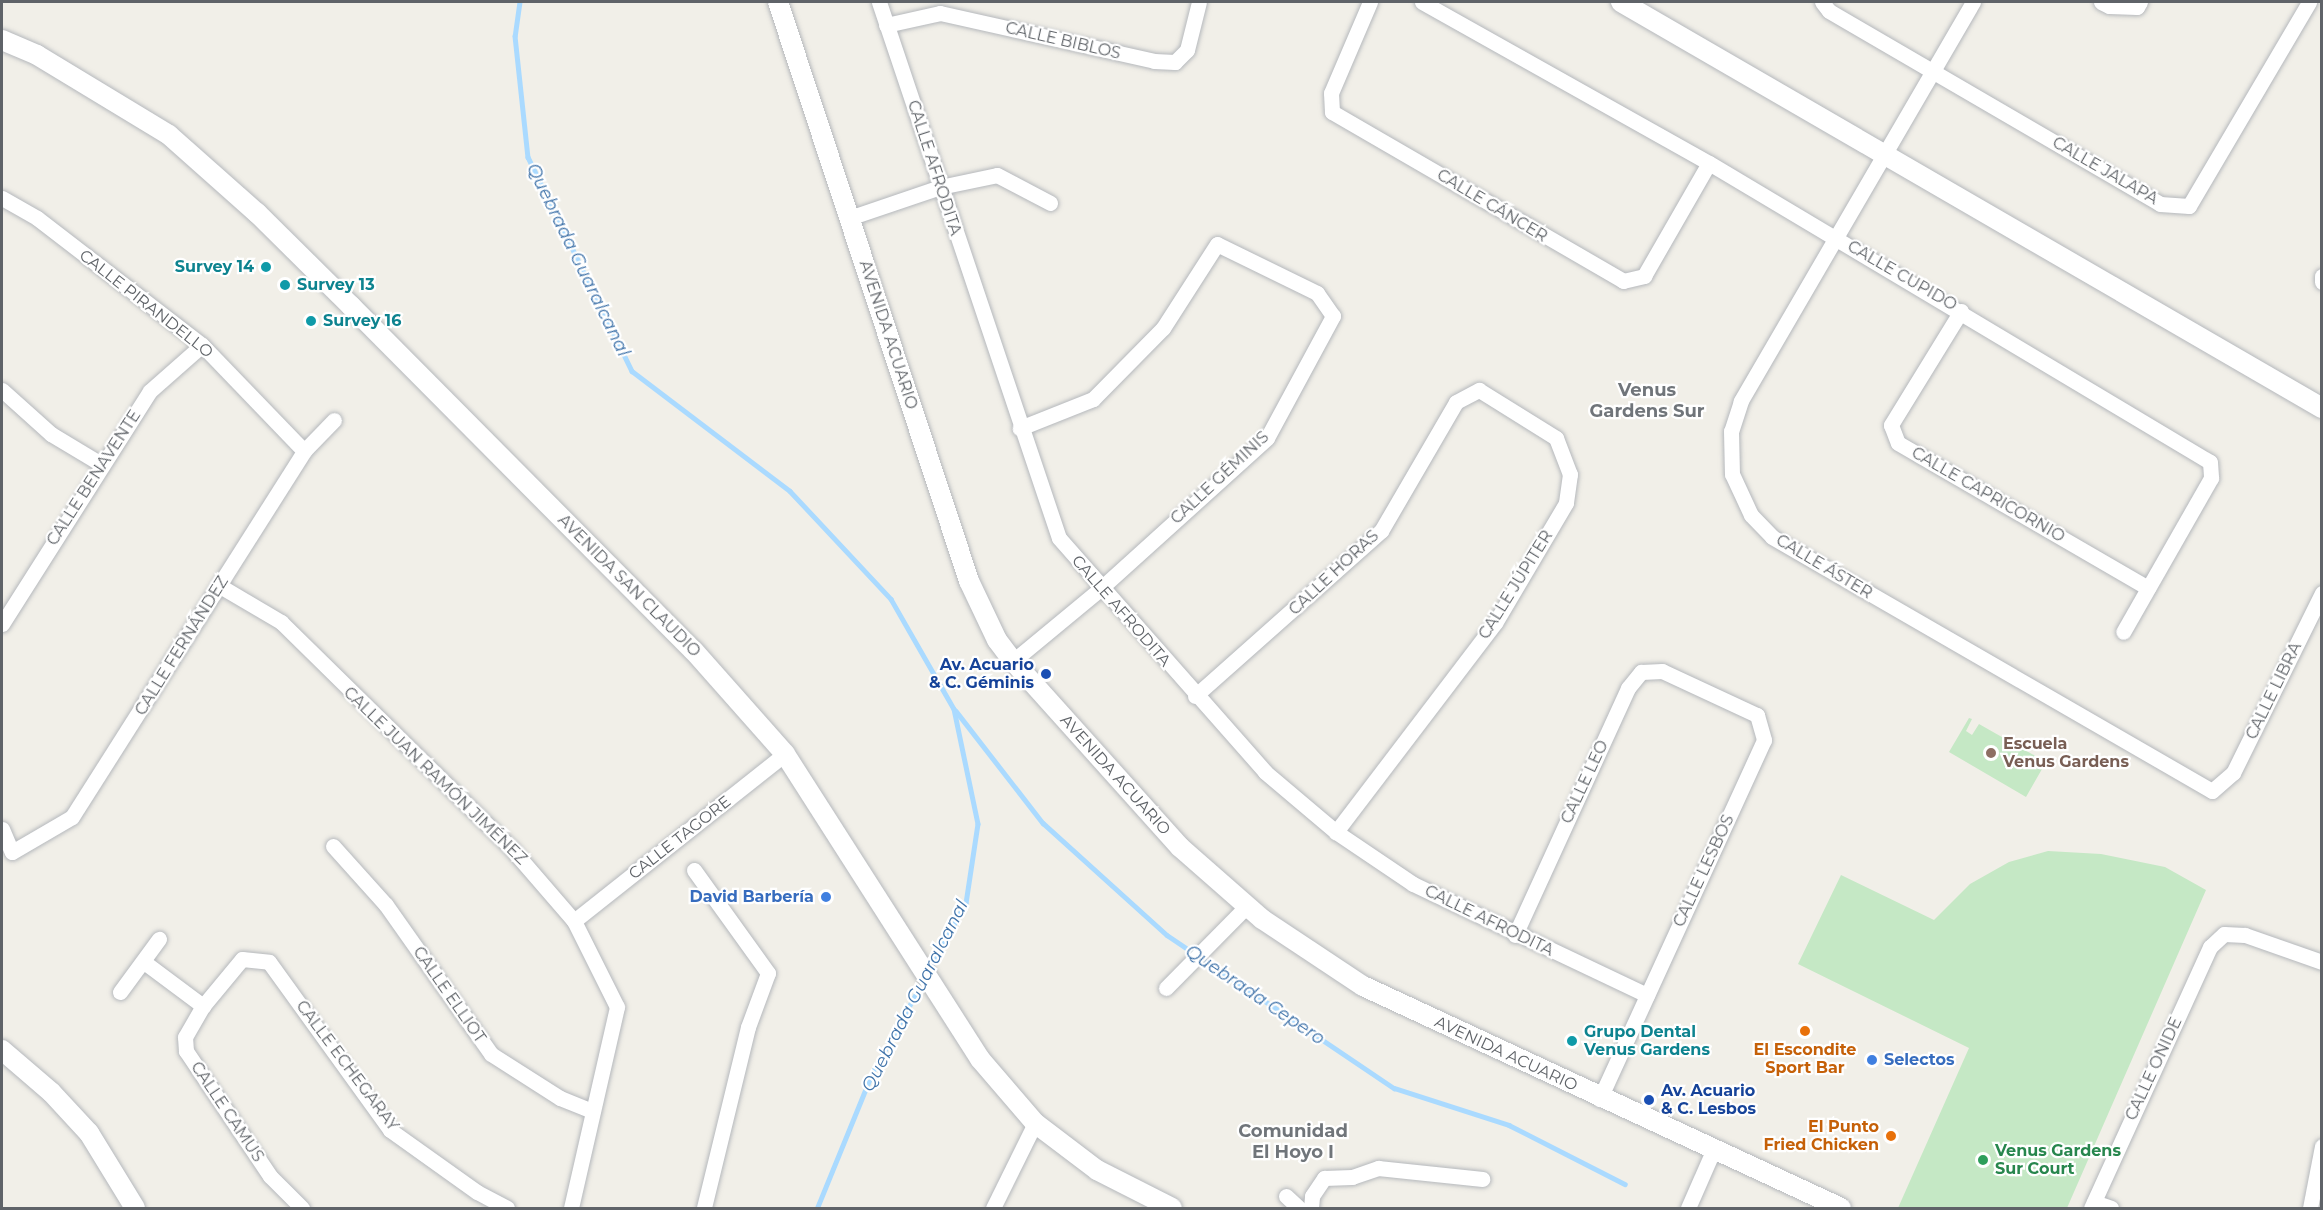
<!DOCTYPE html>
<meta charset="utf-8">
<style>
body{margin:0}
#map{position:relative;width:2323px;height:1210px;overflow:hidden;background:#f1efe8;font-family:Montserrat,sans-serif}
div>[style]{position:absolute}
.green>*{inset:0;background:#c5e8c5}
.stream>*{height:4.5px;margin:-2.25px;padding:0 2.25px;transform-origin:2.25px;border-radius:2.25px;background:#aadaff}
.roads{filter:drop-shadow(0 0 2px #b5b8bc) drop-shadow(0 0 2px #b5b8bc)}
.minor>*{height:15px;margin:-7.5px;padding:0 7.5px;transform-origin:7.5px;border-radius:7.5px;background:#fff}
.tertiary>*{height:20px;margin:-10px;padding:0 10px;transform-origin:10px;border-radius:10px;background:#fff}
.dots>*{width:16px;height:16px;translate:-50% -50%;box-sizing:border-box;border:3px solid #fff;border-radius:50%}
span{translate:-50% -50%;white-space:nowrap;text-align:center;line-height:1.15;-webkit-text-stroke:4.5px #fff;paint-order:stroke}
.street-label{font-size:16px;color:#5f6368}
.culture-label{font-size:16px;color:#0d838f;font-weight:700}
.right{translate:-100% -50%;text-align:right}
.left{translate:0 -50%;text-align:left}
.transit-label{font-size:16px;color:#164399;font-weight:700}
.education-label{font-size:16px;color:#785e54;font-weight:700}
.shop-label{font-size:16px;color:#366cbe;font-weight:700}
.food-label{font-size:16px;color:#c56008;font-weight:700}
.leisure-label{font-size:16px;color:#27864d;font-weight:700}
.water-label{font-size:18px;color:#4174aa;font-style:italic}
.neighbourhood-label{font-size:18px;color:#70757a;font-weight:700}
.frame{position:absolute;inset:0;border:3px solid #5f6368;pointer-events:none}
</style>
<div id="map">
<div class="green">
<div style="clip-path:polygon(1969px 718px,1972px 719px,1966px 731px,1972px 735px,1979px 724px,2046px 762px,2026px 797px,1949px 752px)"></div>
<div style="clip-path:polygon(2048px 851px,2101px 854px,2165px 867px,2206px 890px,2067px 1208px,1898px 1208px,1969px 1048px,1798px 964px,1841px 875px,1934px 920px,1970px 884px,2009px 862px)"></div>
</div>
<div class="stream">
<div style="left:520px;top:2px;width:34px;rotate:98deg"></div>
<div style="left:515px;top:36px;width:122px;rotate:83.9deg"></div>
<div style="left:528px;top:157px;width:238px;rotate:64.1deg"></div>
<div style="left:632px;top:371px;width:198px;rotate:37.2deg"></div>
<div style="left:790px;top:491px;width:148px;rotate:46.9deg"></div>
<div style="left:891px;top:599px;width:127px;rotate:60.2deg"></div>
<div style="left:954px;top:709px;width:117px;rotate:78.2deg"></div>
<div style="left:978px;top:824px;width:80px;rotate:98.6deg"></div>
<div style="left:966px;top:903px;width:75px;rotate:118.6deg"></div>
<div style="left:956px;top:711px;width:142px;rotate:52.2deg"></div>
<div style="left:1043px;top:823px;width:167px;rotate:42.1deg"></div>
<div style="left:1167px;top:935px;width:274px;rotate:34deg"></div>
<div style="left:1394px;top:1088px;width:121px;rotate:17.8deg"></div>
<div style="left:1509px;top:1125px;width:130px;rotate:27deg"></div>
<div style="left:817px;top:1208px;width:146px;rotate:-67.8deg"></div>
<div style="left:872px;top:1073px;width:105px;rotate:-61deg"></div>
</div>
<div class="roads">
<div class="minor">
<div style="left:879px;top:2px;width:565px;rotate:71.44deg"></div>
<div style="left:1059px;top:538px;width:312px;rotate:48.6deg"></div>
<div style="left:1265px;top:772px;width:93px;rotate:40.2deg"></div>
<div style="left:1336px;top:832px;width:93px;rotate:34deg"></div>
<div style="left:1413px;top:884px;width:259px;rotate:25.4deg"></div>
<div style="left:1370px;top:2px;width:99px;rotate:113.2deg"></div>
<div style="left:1331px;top:93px;width:19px;rotate:87deg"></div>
<div style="left:1332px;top:112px;width:337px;rotate:30.1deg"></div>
<div style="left:1623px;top:281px;width:22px;rotate:-13deg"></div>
<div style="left:1644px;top:276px;width:130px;rotate:-60.1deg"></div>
<div style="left:1422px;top:2px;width:329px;rotate:29.3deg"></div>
<div style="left:1709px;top:163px;width:583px;rotate:30.83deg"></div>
<div style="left:2210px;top:462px;width:16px;rotate:86deg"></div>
<div style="left:2211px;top:478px;width:177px;rotate:119.7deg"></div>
<div style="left:1822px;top:2px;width:11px;rotate:52deg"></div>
<div style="left:1829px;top:11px;width:383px;rotate:30.2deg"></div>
<div style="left:2160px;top:204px;width:29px;rotate:4deg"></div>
<div style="left:2189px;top:206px;width:237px;rotate:-59.5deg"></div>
<div style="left:1973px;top:2px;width:462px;rotate:120.2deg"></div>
<div style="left:1741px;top:401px;width:32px;rotate:108deg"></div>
<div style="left:1731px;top:431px;width:43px;rotate:88.7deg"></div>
<div style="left:1732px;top:474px;width:45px;rotate:65.1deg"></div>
<div style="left:1751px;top:515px;width:30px;rotate:46deg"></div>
<div style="left:1772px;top:537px;width:508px;rotate:30deg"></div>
<div style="left:2212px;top:791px;width:28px;rotate:-41deg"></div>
<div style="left:2233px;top:773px;width:201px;rotate:-63.7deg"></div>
<div style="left:2101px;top:2px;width:9px;rotate:27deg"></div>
<div style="left:2109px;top:6px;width:28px;rotate:2deg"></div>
<div style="left:2137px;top:7px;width:6px;rotate:-59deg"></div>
<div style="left:886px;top:25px;width:55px;rotate:-12.5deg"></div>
<div style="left:940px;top:13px;width:219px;rotate:12.6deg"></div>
<div style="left:1154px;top:61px;width:21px;rotate:3deg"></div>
<div style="left:1175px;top:62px;width:17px;rotate:-45deg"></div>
<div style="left:1187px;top:50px;width:49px;rotate:-76deg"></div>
<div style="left:2px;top:198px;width:40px;rotate:29.7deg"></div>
<div style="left:37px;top:218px;width:208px;rotate:37.6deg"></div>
<div style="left:202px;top:345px;width:147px;rotate:46.1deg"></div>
<div style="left:849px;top:218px;width:96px;rotate:-18.8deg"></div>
<div style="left:940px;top:187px;width:58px;rotate:-11.9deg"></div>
<div style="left:997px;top:175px;width:60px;rotate:27.8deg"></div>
<div style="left:2322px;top:276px;width:6px;rotate:90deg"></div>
<div style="left:1961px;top:311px;width:134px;rotate:121.6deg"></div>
<div style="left:1891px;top:425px;width:19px;rotate:69deg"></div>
<div style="left:1898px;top:443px;width:289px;rotate:30.1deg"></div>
<div style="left:2px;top:390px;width:66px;rotate:41.9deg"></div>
<div style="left:51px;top:434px;width:58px;rotate:31deg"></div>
<div style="left:220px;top:586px;width:71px;rotate:30.5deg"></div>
<div style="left:281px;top:622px;width:322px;rotate:44.5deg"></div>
<div style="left:511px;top:848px;width:96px;rotate:49.2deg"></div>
<div style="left:574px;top:921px;width:96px;rotate:63.4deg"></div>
<div style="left:617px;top:1007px;width:206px;rotate:102.9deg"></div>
<div style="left:2px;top:624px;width:276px;rotate:-57.6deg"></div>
<div style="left:150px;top:391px;width:69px;rotate:-41.5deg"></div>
<div style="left:1013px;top:661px;width:113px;rotate:-39.6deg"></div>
<div style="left:1100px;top:589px;width:225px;rotate:-42.1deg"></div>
<div style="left:1267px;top:438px;width:139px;rotate:-61.6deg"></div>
<div style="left:1333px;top:316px;width:28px;rotate:-125deg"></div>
<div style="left:1317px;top:293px;width:111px;rotate:-153.9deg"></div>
<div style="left:1217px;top:244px;width:100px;rotate:122.7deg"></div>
<div style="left:1163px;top:328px;width:100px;rotate:134.6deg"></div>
<div style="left:1093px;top:399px;width:79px;rotate:158.3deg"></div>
<div style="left:1195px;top:696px;width:249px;rotate:-41.6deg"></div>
<div style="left:1381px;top:531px;width:149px;rotate:-59.8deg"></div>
<div style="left:1456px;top:402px;width:26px;rotate:-28deg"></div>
<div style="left:1479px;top:390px;width:91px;rotate:31.9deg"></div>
<div style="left:1556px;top:438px;width:39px;rotate:69deg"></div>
<div style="left:1570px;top:474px;width:29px;rotate:98deg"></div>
<div style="left:1566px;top:503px;width:139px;rotate:120.6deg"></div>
<div style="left:1495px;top:623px;width:263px;rotate:127.3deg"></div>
<div style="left:2px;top:829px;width:25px;rotate:67deg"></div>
<div style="left:12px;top:852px;width:69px;rotate:-30.3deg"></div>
<div style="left:72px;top:817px;width:433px;rotate:-57.6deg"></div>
<div style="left:304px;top:451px;width:43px;rotate:-45.9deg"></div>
<div style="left:333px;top:846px;width:79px;rotate:48.1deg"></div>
<div style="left:386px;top:905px;width:182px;rotate:54.8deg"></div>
<div style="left:491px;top:1054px;width:82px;rotate:32.5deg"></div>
<div style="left:560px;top:1098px;width:35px;rotate:22deg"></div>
<div style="left:694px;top:870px;width:127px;rotate:54.3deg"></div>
<div style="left:768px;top:973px;width:58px;rotate:110.3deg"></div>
<div style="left:748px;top:1027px;width:186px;rotate:103.7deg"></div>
<div style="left:574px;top:921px;width:269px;rotate:-38.4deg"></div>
<div style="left:1515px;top:935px;width:272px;rotate:-65.4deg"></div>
<div style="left:1628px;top:688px;width:21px;rotate:-51deg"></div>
<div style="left:1641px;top:672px;width:21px;rotate:-3deg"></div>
<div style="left:1662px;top:671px;width:105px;rotate:24.9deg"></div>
<div style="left:1757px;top:715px;width:26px;rotate:74deg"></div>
<div style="left:1764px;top:740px;width:395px;rotate:114.6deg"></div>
<div style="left:144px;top:962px;width:74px;rotate:36.7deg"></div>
<div style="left:1166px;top:988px;width:115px;rotate:-45.4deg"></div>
<div style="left:120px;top:992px;width:66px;rotate:-53.7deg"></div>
<div style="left:1286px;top:1196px;width:18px;rotate:43deg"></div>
<div style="left:2094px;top:1202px;width:18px;rotate:19deg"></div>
<div style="left:302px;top:1208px;width:45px;rotate:-135deg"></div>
<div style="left:270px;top:1176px;width:151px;rotate:-123.9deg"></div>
<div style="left:186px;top:1051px;width:14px;rotate:-94deg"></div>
<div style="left:185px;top:1037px;width:36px;rotate:-60deg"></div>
<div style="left:203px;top:1006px;width:61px;rotate:-50.3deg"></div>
<div style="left:242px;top:959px;width:27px;rotate:6deg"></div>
<div style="left:269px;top:962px;width:207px;rotate:54.2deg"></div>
<div style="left:390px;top:1130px;width:107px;rotate:35.5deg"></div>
<div style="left:477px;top:1192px;width:34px;rotate:28deg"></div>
<div style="left:993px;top:1208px;width:95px;rotate:-63.7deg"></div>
<div style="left:1311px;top:1208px;width:12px;rotate:-85deg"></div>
<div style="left:1312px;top:1196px;width:22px;rotate:-56deg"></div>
<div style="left:1324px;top:1178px;width:28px;rotate:-2deg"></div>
<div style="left:1352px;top:1177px;width:28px;rotate:-19deg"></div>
<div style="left:1378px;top:1168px;width:105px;rotate:6deg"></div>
<div style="left:1688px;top:1208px;width:62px;rotate:-66.3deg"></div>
<div style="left:2091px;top:1208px;width:287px;rotate:-65.5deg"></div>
<div style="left:2210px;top:947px;width:19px;rotate:-43deg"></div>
<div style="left:2224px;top:934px;width:21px;rotate:3deg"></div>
<div style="left:2245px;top:935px;width:82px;rotate:19.3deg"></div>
<div style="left:2310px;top:1208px;width:63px;rotate:-79deg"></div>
</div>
<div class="tertiary">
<div style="left:778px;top:2px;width:610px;rotate:71.74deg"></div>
<div style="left:969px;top:581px;width:65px;rotate:64.6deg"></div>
<div style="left:997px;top:640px;width:26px;rotate:53deg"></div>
<div style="left:1013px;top:661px;width:250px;rotate:48.1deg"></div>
<div style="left:1180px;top:847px;width:109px;rotate:41.3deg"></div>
<div style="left:1262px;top:919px;width:121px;rotate:33.6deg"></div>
<div style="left:1363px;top:986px;width:527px;rotate:24.91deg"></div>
<div style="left:1621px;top:2px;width:810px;rotate:30.08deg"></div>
<div style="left:2px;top:40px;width:38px;rotate:23deg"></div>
<div style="left:37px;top:55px;width:154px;rotate:31.2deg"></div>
<div style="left:169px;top:135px;width:118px;rotate:41.6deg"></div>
<div style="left:257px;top:213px;width:132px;rotate:44.7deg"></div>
<div style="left:351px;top:306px;width:486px;rotate:45.2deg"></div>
<div style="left:694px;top:651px;width:137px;rotate:48.5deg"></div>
<div style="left:785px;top:754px;width:362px;rotate:57.4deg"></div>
<div style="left:980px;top:1059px;width:84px;rotate:49.3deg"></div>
<div style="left:1035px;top:1123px;width:78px;rotate:37.2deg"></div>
<div style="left:1097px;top:1170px;width:84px;rotate:26.9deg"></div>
<div style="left:2px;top:1050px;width:65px;rotate:40.6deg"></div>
<div style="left:51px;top:1092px;width:56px;rotate:47.2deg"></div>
<div style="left:89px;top:1133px;width:88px;rotate:58.5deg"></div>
</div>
</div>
<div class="dots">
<div style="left:266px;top:267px;background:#0f9aa8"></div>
<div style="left:285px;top:285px;background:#0f9aa8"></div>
<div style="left:311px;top:321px;background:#0f9aa8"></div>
<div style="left:1046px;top:674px;background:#1a4fb4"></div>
<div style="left:1991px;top:753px;background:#8d6e63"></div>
<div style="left:826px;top:897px;background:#3f7fe0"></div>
<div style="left:1805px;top:1031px;background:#e8710a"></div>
<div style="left:1572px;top:1041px;background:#0f9aa8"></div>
<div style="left:1872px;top:1060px;background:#3f7fe0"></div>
<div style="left:1649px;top:1100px;background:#1a4fb4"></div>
<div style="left:1891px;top:1136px;background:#e8710a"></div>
<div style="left:1983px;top:1160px;background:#2e9e5b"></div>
</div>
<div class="street-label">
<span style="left:1063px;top:41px;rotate:13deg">CALLE BIBLOS</span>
<span style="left:934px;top:168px;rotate:72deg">CALLE AFRODITA</span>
<span style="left:2105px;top:171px;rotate:30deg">CALLE JALAPA</span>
<span style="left:1492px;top:206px;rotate:31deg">CALLE CÁNCER</span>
<span style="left:1902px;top:276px;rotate:30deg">CALLE CUPIDO</span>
<span style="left:146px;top:304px;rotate:38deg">CALLE PIRANDELLO</span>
<span style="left:888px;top:335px;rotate:72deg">AVENIDA ACUARIO</span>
<span style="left:94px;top:478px;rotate:-57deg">CALLE BENAVENTE</span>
<span style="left:1220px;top:478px;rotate:-43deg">CALLE GÉMINIS</span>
<span style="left:1988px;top:495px;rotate:30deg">CALLE CAPRICORNIO</span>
<span style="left:1824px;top:567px;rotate:31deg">CALLE ÁSTER</span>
<span style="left:1334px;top:573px;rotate:-43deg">CALLE HORAS</span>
<span style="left:1516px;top:585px;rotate:-58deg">CALLE JÚPITER</span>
<span style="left:629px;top:586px;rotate:45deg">AVENIDA SAN CLAUDIO</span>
<span style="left:1121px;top:611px;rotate:49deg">CALLE AFRODITA</span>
<span style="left:182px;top:646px;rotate:-58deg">CALLE FERNÁNDEZ</span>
<span style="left:2274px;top:691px;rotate:-64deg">CALLE LIBRA</span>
<span style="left:1115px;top:775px;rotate:48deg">AVENIDA ACUARIO</span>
<span style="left:435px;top:776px;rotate:44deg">CALLE JUAN RAMÓN JIMÉNEZ</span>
<span style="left:1585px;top:782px;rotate:-65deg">CALLE LEO</span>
<span style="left:680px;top:838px;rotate:-38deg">CALLE TAGORE</span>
<span style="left:1704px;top:871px;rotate:-65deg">CALLE LESBOS</span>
<span style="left:1489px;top:921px;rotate:26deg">CALLE AFRODITA</span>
<span style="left:449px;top:995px;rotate:55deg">CALLE ELLIOT</span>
<span style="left:1506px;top:1054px;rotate:25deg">AVENIDA ACUARIO</span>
<span style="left:347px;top:1066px;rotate:53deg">CALLE ECHEGARAY</span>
<span style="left:2154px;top:1069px;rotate:-65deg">CALLE ONIDE</span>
<span style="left:227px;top:1112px;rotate:56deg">CALLE CAMUS</span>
</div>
<div class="culture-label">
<span class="right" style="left:254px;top:267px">Survey 14</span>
<span class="left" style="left:297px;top:285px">Survey 13</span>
<span class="left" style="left:323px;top:321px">Survey 16</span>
<span class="left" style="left:1584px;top:1041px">Grupo Dental<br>Venus Gardens</span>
</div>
<div class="transit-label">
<span class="right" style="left:1034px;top:674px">Av. Acuario<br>&amp; C. Géminis</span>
<span class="left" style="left:1661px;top:1100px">Av. Acuario<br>&amp; C. Lesbos</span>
</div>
<div class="education-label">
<span class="left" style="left:2003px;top:753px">Escuela<br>Venus Gardens</span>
</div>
<div class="shop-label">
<span class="right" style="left:814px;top:897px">David Barbería</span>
<span class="left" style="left:1884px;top:1060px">Selectos</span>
</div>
<div class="food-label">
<span style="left:1805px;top:1059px">El Escondite<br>Sport Bar</span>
<span class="right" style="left:1879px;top:1136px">El Punto<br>Fried Chicken</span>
</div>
<div class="leisure-label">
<span class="left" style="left:1995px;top:1160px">Venus Gardens<br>Sur Court</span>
</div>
<div class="water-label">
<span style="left:578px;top:260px;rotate:64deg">Quebrada Guaralcanal</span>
<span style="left:1255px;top:995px;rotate:34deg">Quebrada Cepero</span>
<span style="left:915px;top:996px;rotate:-63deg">Quebrada Guaralcanal</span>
</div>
<div class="neighbourhood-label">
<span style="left:1647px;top:401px">Venus<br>Gardens Sur</span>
<span style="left:1293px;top:1142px">Comunidad<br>El Hoyo I</span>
</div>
<div class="frame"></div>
</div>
